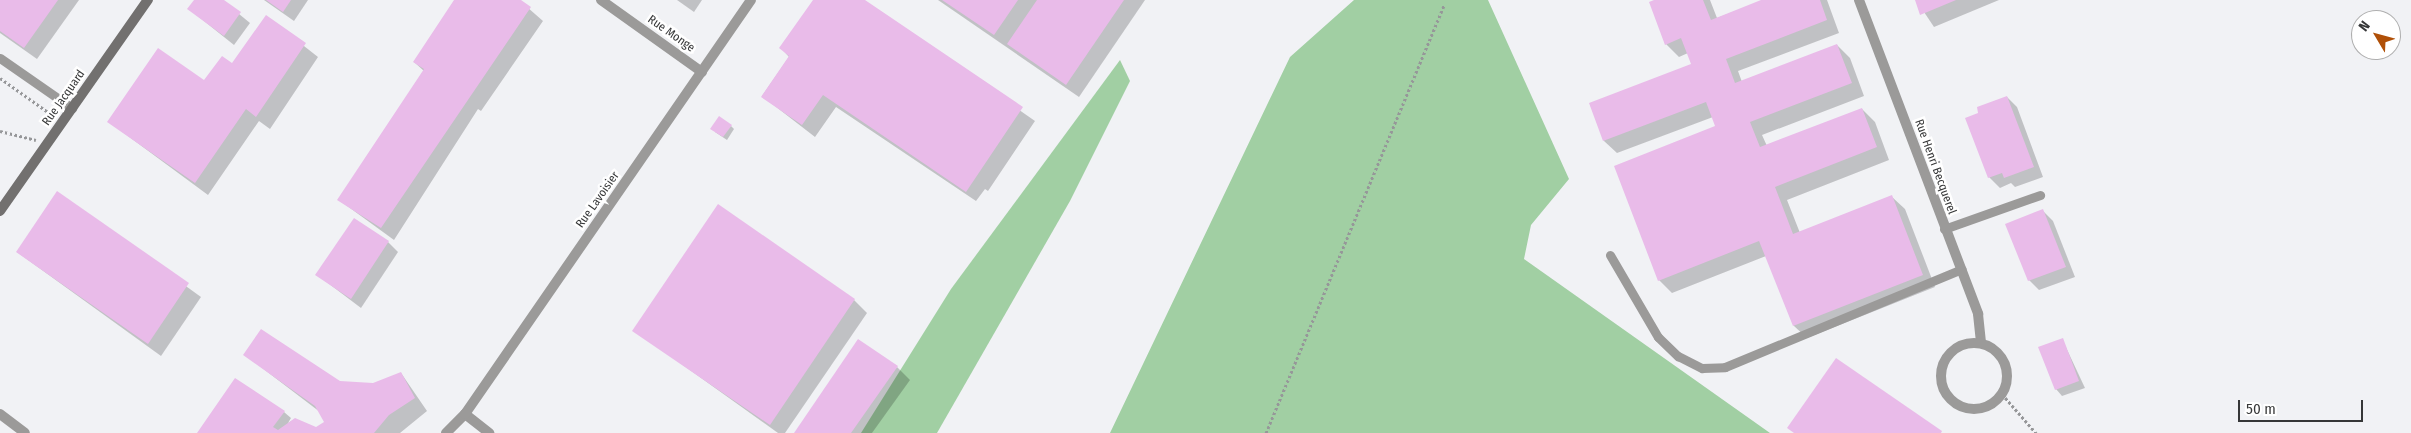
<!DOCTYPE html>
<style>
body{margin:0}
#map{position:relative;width:2411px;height:433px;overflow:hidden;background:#f1f2f5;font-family:"Fira Sans Condensed",sans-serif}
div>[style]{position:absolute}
.green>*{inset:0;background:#a1cfa3}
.shadow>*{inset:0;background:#0003}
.building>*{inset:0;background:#e9bbe9}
.path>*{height:3px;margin-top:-1.5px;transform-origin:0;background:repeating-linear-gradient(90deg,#969799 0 2.5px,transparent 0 5px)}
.lane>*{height:9px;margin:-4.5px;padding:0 4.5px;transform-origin:4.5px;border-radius:4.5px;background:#9b9a99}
.street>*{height:10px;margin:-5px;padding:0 5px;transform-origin:5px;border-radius:5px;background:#9b9a99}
.street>.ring{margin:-5px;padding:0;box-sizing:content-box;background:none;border:10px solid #9b9a99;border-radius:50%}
.secondary>*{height:10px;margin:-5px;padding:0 5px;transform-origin:5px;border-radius:5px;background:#72706f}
span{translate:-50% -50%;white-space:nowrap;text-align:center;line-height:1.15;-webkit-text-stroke:5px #fff;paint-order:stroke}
.street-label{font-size:12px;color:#363738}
.north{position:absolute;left:2351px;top:10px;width:50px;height:50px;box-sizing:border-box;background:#fff;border:1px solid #afafaf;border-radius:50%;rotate:307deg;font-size:14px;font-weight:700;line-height:20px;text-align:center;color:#363738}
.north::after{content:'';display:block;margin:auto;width:18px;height:22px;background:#b05008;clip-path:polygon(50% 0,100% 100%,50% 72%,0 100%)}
.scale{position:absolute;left:2238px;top:400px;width:125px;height:22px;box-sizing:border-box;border:2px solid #363738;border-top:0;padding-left:6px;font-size:15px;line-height:18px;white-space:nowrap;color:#363738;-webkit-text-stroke:4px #fff;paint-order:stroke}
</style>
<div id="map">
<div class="green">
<div style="clip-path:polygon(1354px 0,1488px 0,1569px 179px,1531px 225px,1524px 259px,1770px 433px,1110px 433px,1290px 57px)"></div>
<div style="clip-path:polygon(1120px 60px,1130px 81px,1070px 201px,937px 433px,861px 433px,951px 289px)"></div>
</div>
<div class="shadow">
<div style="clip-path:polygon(0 0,79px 0,37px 59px,0 33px)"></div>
<div style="clip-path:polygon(195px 0,222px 0,250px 23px,234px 45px,189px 9px)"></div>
<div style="clip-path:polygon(264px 0,308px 0,294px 21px)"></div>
<div style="clip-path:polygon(455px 0,519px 0,543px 21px,481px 111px,478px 109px,394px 240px,339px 200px,424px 71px,414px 62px)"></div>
<div style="clip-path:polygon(677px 0,702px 0,694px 12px)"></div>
<div style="clip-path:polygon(814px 0,863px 0,1035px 121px,988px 191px,985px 189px,976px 201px,836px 107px,815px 137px,762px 96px,789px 57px,781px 48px)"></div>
<div style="clip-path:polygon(938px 0,1145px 0,1079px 97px)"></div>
<div style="clip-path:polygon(1658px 0,1710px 0,1717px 18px,1765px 0,1827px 0,1839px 33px,1738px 71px,1742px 82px,1837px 45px,1850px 58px,1864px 96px,1762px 135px,1767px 146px,1862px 109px,1875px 122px,1889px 160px,1787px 200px,1800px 233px,1892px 197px,1905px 209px,1935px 287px,1807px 338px,1794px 326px,1766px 256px,1672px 293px,1659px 280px,1717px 127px,1713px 117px,1617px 153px,1604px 141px,1590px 104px,1692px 65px,1688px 53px,1679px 57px,1666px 44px)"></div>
<div style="clip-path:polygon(1916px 0,1999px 0,1934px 27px)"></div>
<div style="clip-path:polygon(267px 17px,318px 57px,270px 129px,259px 121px,208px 195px,109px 122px,205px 82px,233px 65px)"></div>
<div style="clip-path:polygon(2007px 97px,2017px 107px,2043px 177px,2015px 187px,2011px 183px,2000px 188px,1989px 177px,1980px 114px)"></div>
<div style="clip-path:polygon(731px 126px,734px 129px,727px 140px,715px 132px)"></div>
<div style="clip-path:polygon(57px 193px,201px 297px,161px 356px,17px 252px)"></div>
<div style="clip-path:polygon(2043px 211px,2053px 221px,2075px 277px,2039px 290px,2029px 280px)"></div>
<div style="clip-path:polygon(388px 242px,398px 252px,361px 308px,316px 274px)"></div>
<div style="clip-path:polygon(854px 300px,867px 313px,785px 433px,778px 433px,634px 330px)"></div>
<div style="clip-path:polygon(2062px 339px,2085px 388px,2062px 396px,2056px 389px)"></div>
<div style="clip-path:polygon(245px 355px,339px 383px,374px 384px,401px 373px,427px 411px,400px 433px,199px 433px,284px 412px,291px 418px,288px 423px,295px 419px,316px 428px,326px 423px,320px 412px)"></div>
<div style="clip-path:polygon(897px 367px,910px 380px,872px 433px,795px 433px)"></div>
</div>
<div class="building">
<div style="clip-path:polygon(0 0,58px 0,24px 48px,0 31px)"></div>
<div style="clip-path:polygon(194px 0,224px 0,241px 12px,224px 36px,187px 9px)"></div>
<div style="clip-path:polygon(266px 0,291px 0,283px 12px)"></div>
<div style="clip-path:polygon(454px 0,521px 0,531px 7px,381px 228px,337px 200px,424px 69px,413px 62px)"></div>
<div style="clip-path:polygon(813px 0,865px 0,1023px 107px,966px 192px,823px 95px,802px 125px,761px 97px,789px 56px,779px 48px)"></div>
<div style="clip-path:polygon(942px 0,1018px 0,994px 35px)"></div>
<div style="clip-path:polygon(1037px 0,1124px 0,1066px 85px,1007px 44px)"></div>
<div style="clip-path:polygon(1654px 0,1703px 0,1711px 20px,1761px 0,1820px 0,1827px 20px,1726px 59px,1735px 83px,1837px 44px,1852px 83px,1750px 122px,1760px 147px,1862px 108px,1877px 147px,1775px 187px,1793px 234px,1892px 195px,1923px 275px,1793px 326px,1759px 241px,1658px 281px,1614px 166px,1715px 126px,1706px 102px,1603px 141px,1589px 103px,1691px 64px,1681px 38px,1665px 45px,1649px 2px)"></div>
<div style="clip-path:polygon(1915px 0,1956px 0,1920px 15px)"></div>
<div style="clip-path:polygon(266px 15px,306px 43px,256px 117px,246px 109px,195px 183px,107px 122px,158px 48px,204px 80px,222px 56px,232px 63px)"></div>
<div style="clip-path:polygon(2007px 96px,2034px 167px,2004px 178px,2002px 173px,1988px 178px,1965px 118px,1978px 113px,1977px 107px)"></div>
<div style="clip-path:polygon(719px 116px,732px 125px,723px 137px,710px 129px)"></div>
<div style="clip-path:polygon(57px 191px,189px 283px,148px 344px,16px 252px)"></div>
<div style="clip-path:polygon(718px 204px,855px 299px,770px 425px,632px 331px)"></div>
<div style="clip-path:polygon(2043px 209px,2066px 267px,2028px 281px,2005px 224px)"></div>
<div style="clip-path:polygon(354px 218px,389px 241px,351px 299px,315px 275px)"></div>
<div style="clip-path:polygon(261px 329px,340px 381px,373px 383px,401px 372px,415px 398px,389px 415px,374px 433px,197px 433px,235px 378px,285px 411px,273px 427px,278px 430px,295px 418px,316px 427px,324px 422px,315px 406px,243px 355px)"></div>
<div style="clip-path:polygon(2063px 338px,2079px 381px,2055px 390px,2038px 347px)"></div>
<div style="clip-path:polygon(858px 339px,898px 366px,851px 433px,794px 433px)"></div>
<div style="clip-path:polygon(1836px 358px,1942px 431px,1941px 433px,1794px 433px,1787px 428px)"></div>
</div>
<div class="path">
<div style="left:0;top:78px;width:64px;rotate:35.4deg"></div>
<div style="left:0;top:131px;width:37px;rotate:14deg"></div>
<div style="left:2002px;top:394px;width:52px;rotate:48.9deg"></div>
<div style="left:1266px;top:433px;width:464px;rotate:-67.4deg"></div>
</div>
<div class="lane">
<div style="left:0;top:58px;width:88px;rotate:34.8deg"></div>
<div style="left:1944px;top:229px;width:102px;rotate:-19.5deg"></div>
<div style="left:1610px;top:255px;width:95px;rotate:59.7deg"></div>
<div style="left:1658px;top:337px;width:28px;rotate:44deg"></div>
<div style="left:1678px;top:356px;width:27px;rotate:27deg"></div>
<div style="left:1702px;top:368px;width:23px;rotate:-2deg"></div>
<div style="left:1725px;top:367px;width:256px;rotate:-22.5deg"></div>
</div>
<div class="street">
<div style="left:601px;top:0;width:124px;rotate:35.5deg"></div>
<div style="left:1859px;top:0;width:336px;rotate:69.2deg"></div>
<div style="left:1978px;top:314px;width:29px;rotate:84deg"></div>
<div class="ring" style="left:1941px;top:343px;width:56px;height:56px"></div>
<div style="left:0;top:414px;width:31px;rotate:37deg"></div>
<div style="left:465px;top:414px;width:31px;rotate:38deg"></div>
<div style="left:446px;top:433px;width:27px;rotate:-45deg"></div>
<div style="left:465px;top:414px;width:503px;rotate:-55.36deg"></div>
</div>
<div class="secondary">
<div style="left:0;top:211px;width:258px;rotate:-55deg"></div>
</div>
<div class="street-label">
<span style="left:671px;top:34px;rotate:35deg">Rue Monge</span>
<span style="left:64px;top:98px;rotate:-55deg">Rue Jacquard</span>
<span style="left:1935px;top:167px;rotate:70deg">Rue Henri Becquerel</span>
<span style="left:598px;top:200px;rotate:-55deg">Rue Lavoisier</span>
</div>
<div class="north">N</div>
<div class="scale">50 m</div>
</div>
